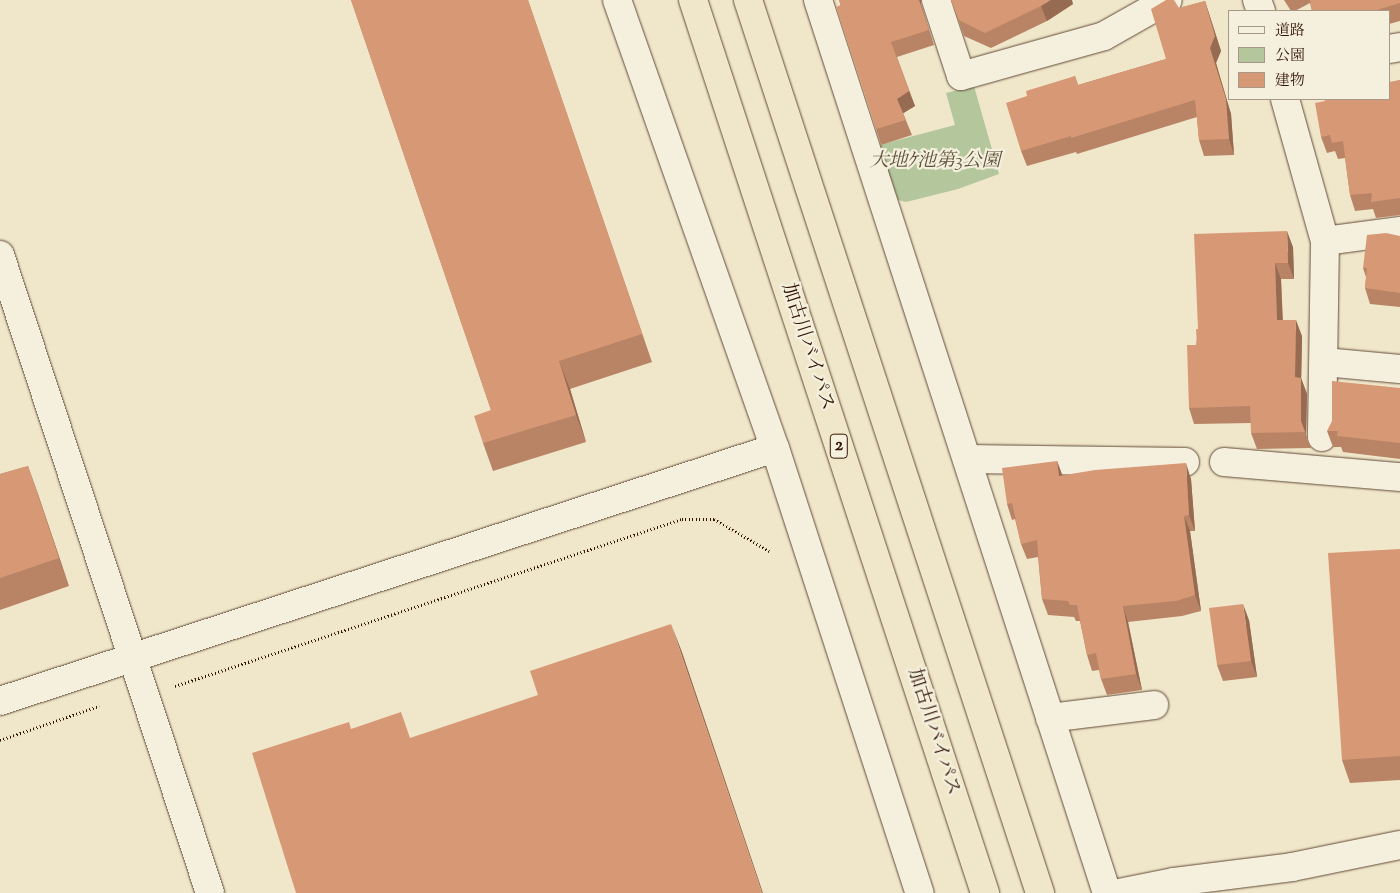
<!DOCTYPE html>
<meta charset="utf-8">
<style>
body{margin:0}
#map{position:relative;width:1400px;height:893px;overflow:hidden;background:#f0e7cb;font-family:"Sorts Mill Goudy","Noto Serif JP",serif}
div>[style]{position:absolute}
.green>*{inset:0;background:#b4c79c}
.path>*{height:3px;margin-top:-1.5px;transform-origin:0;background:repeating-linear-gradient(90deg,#331505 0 1px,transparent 0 3.5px)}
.roads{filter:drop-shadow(0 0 1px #624a36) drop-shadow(0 0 1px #624a36)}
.minor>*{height:28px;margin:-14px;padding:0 14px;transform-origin:14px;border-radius:14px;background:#f5efdd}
.tertiary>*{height:28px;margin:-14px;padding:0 14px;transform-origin:14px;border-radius:14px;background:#f5efdd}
.motorway>*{height:28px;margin:-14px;padding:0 14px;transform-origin:14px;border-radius:14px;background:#f0e7cb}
.wall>*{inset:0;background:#b98465}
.shaded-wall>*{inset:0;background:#966b52}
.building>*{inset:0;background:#d79975}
span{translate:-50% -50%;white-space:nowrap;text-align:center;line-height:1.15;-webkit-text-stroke:4.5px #f5efdd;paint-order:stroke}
.shield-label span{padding:1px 4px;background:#f5efdd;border:1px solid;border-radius:4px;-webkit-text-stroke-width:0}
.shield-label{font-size:18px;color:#331505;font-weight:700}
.park-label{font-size:19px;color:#60533a;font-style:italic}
.street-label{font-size:19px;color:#331505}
.legend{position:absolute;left:1228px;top:10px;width:162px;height:90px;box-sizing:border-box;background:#f5efdd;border:1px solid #a79887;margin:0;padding:6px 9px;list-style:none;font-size:15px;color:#331505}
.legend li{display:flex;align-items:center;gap:10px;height:25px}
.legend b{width:25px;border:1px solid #a79887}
</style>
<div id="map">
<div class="green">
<div style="clip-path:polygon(974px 86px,999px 174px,958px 189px,906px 202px,898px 200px,879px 145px,955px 125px,946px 93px)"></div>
</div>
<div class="path">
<div style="left:175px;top:686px;width:534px;rotate:-18.23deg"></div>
<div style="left:682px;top:519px;width:32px"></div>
<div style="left:714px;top:519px;width:64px;rotate:30.2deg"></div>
<div style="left:0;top:740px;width:105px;rotate:-19deg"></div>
</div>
<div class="roads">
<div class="minor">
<div style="left:617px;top:0;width:475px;rotate:70.6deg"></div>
<div style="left:775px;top:448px;width:468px;rotate:72deg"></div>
<div style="left:818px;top:0;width:939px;rotate:72.07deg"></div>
<div style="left:936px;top:0;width:80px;rotate:71.8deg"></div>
<div style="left:961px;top:76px;width:148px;rotate:-15.6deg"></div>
<div style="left:1104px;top:36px;width:73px;rotate:-29.4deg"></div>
<div style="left:1257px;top:0;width:12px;rotate:70deg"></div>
<div style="left:1389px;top:49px;width:11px;rotate:-10deg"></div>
<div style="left:1285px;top:99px;width:148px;rotate:74.3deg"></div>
<div style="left:1325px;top:241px;width:196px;rotate:90.9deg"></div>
<div style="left:1325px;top:241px;width:76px;rotate:-7.6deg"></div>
<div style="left:0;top:255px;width:672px;rotate:71.78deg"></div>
<div style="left:1324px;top:362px;width:76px;rotate:5.3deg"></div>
<div style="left:967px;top:459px;width:218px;rotate:0.8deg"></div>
<div style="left:1224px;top:462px;width:177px;rotate:4.9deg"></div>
<div style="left:1050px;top:718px;width:105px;rotate:-7.1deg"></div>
<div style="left:1119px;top:893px;width:56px;rotate:-11.3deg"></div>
<div style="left:1174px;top:882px;width:119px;rotate:-7.2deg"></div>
<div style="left:1292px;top:867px;width:110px;rotate:-11.5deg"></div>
</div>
<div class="tertiary">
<div style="left:0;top:701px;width:815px;rotate:-18.08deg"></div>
</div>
<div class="motorway">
<div style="left:693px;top:0;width:940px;rotate:71.89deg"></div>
<div style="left:748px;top:0;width:940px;rotate:71.89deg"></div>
</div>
</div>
<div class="wall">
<div style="clip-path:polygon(351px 0,528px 0,652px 362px,570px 389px,586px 442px,493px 471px,483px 443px,491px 410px)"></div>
<div style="clip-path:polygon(839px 0,921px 0,921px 4px,934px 45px,897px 57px,915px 106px,903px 113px,912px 135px,881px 145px,876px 129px)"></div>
<div style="clip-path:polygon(951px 0,1073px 4px,1047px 21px,991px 48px,964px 36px)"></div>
<div style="clip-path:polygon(1284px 0,1400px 0,1400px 21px,1389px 24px,1389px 11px,1312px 11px,1310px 3px,1295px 11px,1291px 11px)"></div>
<div style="clip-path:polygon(1205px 1px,1221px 51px,1216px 63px,1231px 114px,1234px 155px,1204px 156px,1199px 140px,1197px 117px,1077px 154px,1076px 152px,1027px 166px,1021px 151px,1027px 96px,1075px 76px,1078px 85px,1166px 59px,1179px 8px)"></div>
<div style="clip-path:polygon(1400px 80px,1400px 215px,1376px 218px,1373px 209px,1355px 211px,1350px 195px,1345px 158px,1338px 159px,1335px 151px,1327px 153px,1321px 137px,1325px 101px)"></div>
<div style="clip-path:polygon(1400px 236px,1400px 307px,1370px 304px,1365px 288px,1366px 277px,1363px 268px)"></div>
<div style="clip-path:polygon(1293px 247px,1294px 279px,1281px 279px,1283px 320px,1302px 336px,1301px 378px,1307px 394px,1306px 434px,1311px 448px,1257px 449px,1251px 433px,1251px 423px,1194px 424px,1189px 408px,1198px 329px)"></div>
<div style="clip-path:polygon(1400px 388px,1400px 459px,1343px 452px,1341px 447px,1333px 447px,1327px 431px)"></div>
<div style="clip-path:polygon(1057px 461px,1062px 475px,1191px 479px,1195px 531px,1190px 531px,1201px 611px,1182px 616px,1128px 622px,1142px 690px,1107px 695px,1101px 679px,1099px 670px,1092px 671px,1087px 655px,1080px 621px,1076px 621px,1074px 617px,1048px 615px,1042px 599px,1038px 557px,1027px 559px,1021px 544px,1015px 519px,1012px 520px,1007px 504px)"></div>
<div style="clip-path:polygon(28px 466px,69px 586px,0 610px,0 474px)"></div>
<div style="clip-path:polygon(1400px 549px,1400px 780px,1350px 783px,1342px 760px)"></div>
<div style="clip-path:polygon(1249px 620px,1257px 677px,1223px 681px,1217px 665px)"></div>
</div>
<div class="shaded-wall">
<div style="clip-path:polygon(919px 0,921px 0,921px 4px,934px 45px)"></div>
<div style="clip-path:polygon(1050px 0,1072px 0,1073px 4px,1047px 21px,1041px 6px)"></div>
<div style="clip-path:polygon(1205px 1px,1221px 51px,1216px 63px,1231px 114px,1234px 155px,1229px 139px,1210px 48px)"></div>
<div style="clip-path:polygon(909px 91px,915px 106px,902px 114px,897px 99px)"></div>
<div style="clip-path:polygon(1287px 231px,1293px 247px,1294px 279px,1288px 263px)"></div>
<div style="clip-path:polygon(1275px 263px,1281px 279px,1283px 336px,1277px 320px)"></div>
<div style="clip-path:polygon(1296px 320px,1302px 336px,1301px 393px,1295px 377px)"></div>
<div style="clip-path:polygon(559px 361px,570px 389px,586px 442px,576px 415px)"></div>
<div style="clip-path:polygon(1301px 378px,1307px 394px,1306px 434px,1301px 421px)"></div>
<div style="clip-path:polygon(1057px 461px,1063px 477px,1059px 476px)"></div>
<div style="clip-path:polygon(1186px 463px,1191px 479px,1195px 531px,1189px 515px)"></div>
<div style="clip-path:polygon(28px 466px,38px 494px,69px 586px,59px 558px)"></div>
<div style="clip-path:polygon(1184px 516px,1190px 531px,1201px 611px,1195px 595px)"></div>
<div style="clip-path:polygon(1243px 604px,1249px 620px,1257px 677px,1251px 661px)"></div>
<div style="clip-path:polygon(1123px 606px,1128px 622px,1142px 690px,1136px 674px)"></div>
<div style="clip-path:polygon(671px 624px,682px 652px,763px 893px,762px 893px)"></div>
</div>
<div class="building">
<div style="clip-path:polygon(351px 0,528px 0,642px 334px,559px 361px,576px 415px,483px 443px,474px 416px,491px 410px)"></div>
<div style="clip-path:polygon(839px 0,919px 0,929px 30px,891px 42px,909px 91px,897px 99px,906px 120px,876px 129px,836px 7px,841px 5px)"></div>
<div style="clip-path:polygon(951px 0,1050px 0,1041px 6px,985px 33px,959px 20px)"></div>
<div style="clip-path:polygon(1166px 0,1174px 0,1179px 8px,1205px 1px,1215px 36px,1210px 48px,1226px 99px,1229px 139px,1199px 140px,1195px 100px,1071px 138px,1071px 136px,1021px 151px,1006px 103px,1027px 96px,1026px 91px,1075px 76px,1078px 85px,1166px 59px,1151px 9px)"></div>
<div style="clip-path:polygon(1310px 0,1400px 0,1400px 3px,1374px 11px,1312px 11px)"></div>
<div style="clip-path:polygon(1400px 80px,1400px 198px,1371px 202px,1372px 193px,1350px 195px,1343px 141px,1332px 143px,1330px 135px,1321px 137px,1315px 103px,1325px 101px,1324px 99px,1389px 99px,1389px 82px)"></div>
<div style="clip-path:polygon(1287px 231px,1288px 263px,1275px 263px,1277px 320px,1296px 320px,1295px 377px,1301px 378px,1301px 421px,1305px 432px,1251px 433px,1250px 406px,1189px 408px,1187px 345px,1197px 345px,1196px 329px,1198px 329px,1194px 234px)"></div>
<div style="clip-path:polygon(1386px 233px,1400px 236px,1400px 293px,1365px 288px,1367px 268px,1363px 268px,1367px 235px)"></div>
<div style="clip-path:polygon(1332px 381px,1400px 388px,1400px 443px,1337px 436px,1338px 431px,1327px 431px,1332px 421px)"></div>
<div style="clip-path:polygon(1057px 461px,1059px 476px,1095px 470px,1186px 463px,1189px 515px,1184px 516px,1195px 595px,1176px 601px,1123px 606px,1136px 674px,1101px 679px,1096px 653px,1087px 655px,1077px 605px,1070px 605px,1068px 601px,1042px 599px,1037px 540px,1021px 544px,1012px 503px,1007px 504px,1002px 468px)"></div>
<div style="clip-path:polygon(28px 466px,59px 558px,0 578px,0 474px)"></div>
<div style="clip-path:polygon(1400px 549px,1400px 756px,1342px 760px,1328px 553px)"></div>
<div style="clip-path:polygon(1243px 604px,1251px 661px,1217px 665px,1209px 608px)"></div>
<div style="clip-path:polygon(671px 624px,762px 893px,296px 893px,252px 753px,349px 722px,351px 729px,401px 712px,410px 738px,538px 695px,530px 671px)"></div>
</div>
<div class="shield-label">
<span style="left:839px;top:446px">2</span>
</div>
<div class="park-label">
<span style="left:935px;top:162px">大地ｹ池第3公園</span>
</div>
<div class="street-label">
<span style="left:807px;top:347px;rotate:72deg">加古川バイパス</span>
<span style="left:933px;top:732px;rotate:72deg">加古川バイパス</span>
</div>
<ul class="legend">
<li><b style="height:6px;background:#f5efdd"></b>道路</li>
<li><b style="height:14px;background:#b4c79c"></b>公園</li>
<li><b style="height:14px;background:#d79975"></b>建物</li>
</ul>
</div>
